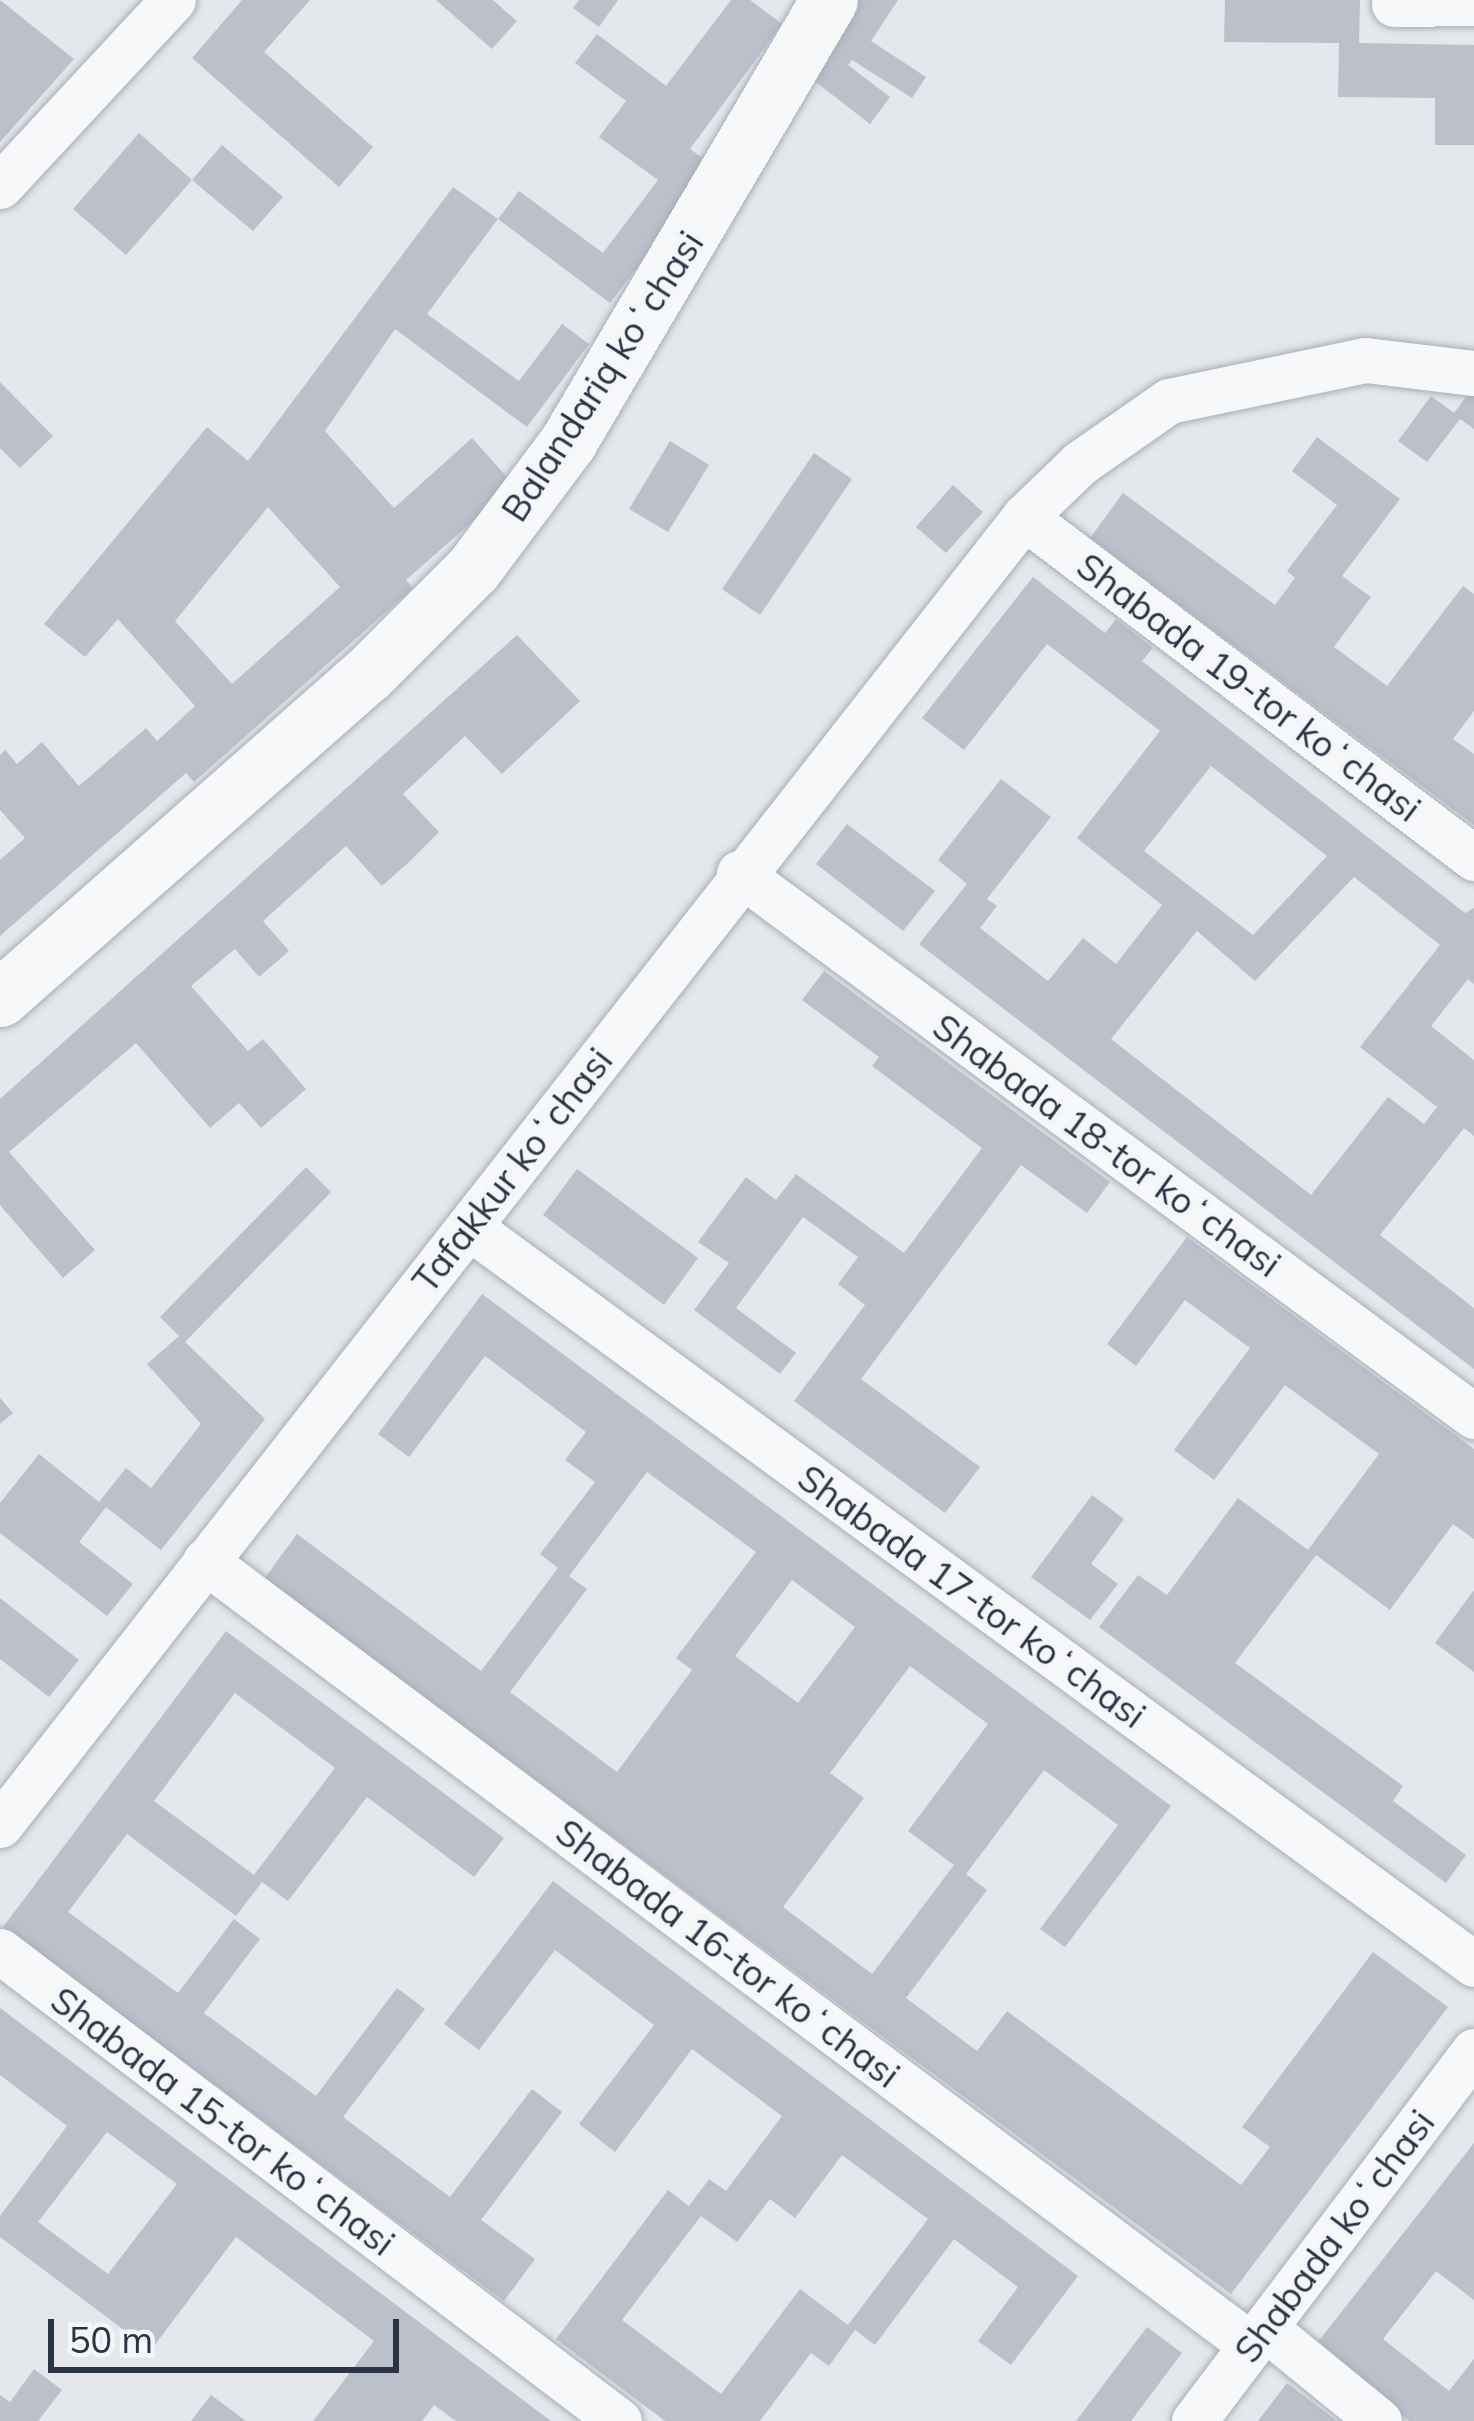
<!DOCTYPE html>
<meta charset="utf-8">
<style>
body{margin:0}
#map{position:relative;width:1474px;height:2421px;overflow:hidden;background:#e4e7ec;font-family:Mulish,sans-serif}
div>[style]{position:absolute}
.building>*{inset:0;background:#bbc0ca}
.roads{filter:drop-shadow(0 0 3px #a9aeb7) drop-shadow(0 0 3px #a9aeb7)}
.minor>*{height:45px;margin:-22.5px;padding:0 22.5px;transform-origin:22.5px;border-radius:22.5px;background:#f7f8fa}
.tertiary>*{height:57px;margin:-28.5px;padding:0 28.5px;transform-origin:28.5px;border-radius:28.5px;background:#f7f8fa}
span{translate:-50% -50%;white-space:nowrap;text-align:center;line-height:1.15;-webkit-text-stroke:10px #f4f6f9;paint-order:stroke}
.street-label{font-size:36px;color:#2b3445}
.scale{position:absolute;left:48px;top:2319px;width:351px;height:54px;box-sizing:border-box;border:6px solid #2b3445;border-top:0;padding-left:15px;font-size:36px;line-height:42px;white-space:nowrap;color:#2b3445;-webkit-text-stroke:9px #f4f6f9;paint-order:stroke}
</style>
<div id="map">
<div class="building">
<div style="clip-path:polygon(0 0,74px 59px,0 142px)"></div>
<div style="clip-path:polygon(242px 0,310px 0,264px 52px,373px 147px,339px 187px,192px 58px)"></div>
<div style="clip-path:polygon(436px 0,493px 0,517px 21px,492px 49px)"></div>
<div style="clip-path:polygon(579px 0,618px 0,599px 27px,573px 8px)"></div>
<div style="clip-path:polygon(731px 0,750px 0,782px 24px,690px 149px,714px 166px,610px 303px,498px 219px,519px 191px,603px 253px,658px 180px,599px 137px,626px 101px,575px 63px,597px 34px,666px 86px)"></div>
<div style="clip-path:polygon(857px 0,898px 0,871px 41px,926px 77px,912px 98px,852px 60px,848px 65px,890px 97px,870px 124px,804px 73px)"></div>
<div style="clip-path:polygon(1225px 0,1360px 0,1359px 43px,1474px 45px,1474px 145px,1435px 145px,1435px 98px,1338px 97px,1339px 43px,1224px 42px)"></div>
<div style="clip-path:polygon(139px 133px,192px 180px,222px 145px,283px 197px,253px 231px,192px 180px,126px 255px,73px 209px)"></div>
<div style="clip-path:polygon(evenodd,453px 187px,498px 219px,427px 314px,519px 381px,562px 324px,589px 344px,527px 427px,395px 329px,325px 431px,394px 508px,472px 438px,514px 485px,406px 580px,413px 588px,194px 782px,186px 773px,0 936px,0 860px,25px 838px,0 810px,0 755px,5px 750px,17px 764px,42px 742px,79px 786px,146px 728px,157px 741px,195px 706px,118px 619px,85px 657px,44px 624px,207px 427px,248px 461px,453px 187px,268px 507px,340px 587px,232px 684px,175px 621px,268px 507px)"></div>
<div style="clip-path:polygon(0 382px,53px 436px,20px 468px,0 448px)"></div>
<div style="clip-path:polygon(1474px 386px,1474px 429px,1460px 419px,1427px 462px,1398px 441px,1431px 396px,1454px 413px)"></div>
<div style="clip-path:polygon(1317px 437px,1400px 499px,1342px 576px,1371px 597px,1334px 647px,1387px 686px,1463px 586px,1474px 594px,1474px 711px,1453px 739px,1474px 754px,1474px 825px,1090px 538px,1123px 493px,1275px 605px,1295px 578px,1287px 571px,1337px 505px,1292px 471px)"></div>
<div style="clip-path:polygon(670px 441px,709px 465px,668px 532px,629px 509px)"></div>
<div style="clip-path:polygon(814px 453px,852px 479px,760px 615px,722px 589px)"></div>
<div style="clip-path:polygon(953px 485px,983px 512px,946px 553px,916px 527px)"></div>
<div style="clip-path:polygon(evenodd,1033px 577px,1105px 633px,1116px 619px,1153px 648px,1142px 661px,1465px 913px,1474px 908px,1474px 984px,1468px 979px,1431px 1026px,1474px 1060px,1474px 1136px,1464px 1128px,1380px 1235px,1474px 1308px,1474px 1369px,919px 944px,967px 884px,938px 860px,1001px 779px,1051px 817px,987px 899px,997px 906px,980px 928px,1048px 981px,1083px 938px,1116px 964px,1162px 905px,1077px 838px,1160px 731px,1047px 644px,964px 750px,922px 718px,1033px 577px,1211px 766px,1327px 856px,1253px 935px,1144px 851px,1211px 766px,1033px 577px,1354px 877px,1440px 945px,1360px 1047px,1437px 1107px,1424px 1124px,1388px 1097px,1311px 1195px,1111px 1039px,1197px 931px,1255px 981px,1354px 877px)"></div>
<div style="clip-path:polygon(517px 635px,580px 701px,502px 774px,465px 736px,403px 794px,439px 832px,410px 861px,382px 886px,346px 846px,263px 921px,289px 951px,259px 977px,235px 949px,191px 986px,248px 1051px,263px 1039px,306px 1089px,261px 1128px,239px 1103px,210px 1128px,136px 1043px,9px 1152px,95px 1250px,63px 1278px,0 1205px,0 1099px)"></div>
<div style="clip-path:polygon(847px 824px,935px 891px,903px 931px,816px 864px)"></div>
<div style="clip-path:polygon(824px 971px,1110px 1182px,1087px 1213px,1021px 1165px,861px 1379px,980px 1467px,945px 1513px,794px 1401px,865px 1305px,838px 1284px,858px 1257px,803px 1217px,736px 1308px,796px 1353px,780px 1374px,694px 1310px,729px 1263px,698px 1242px,746px 1177px,776px 1200px,796px 1174px,904px 1253px,982px 1148px,872px 1066px,879px 1057px,802px 1000px)"></div>
<div style="clip-path:polygon(306px 1167px,331px 1192px,185px 1342px,265px 1419px,161px 1550px,106px 1507px,79px 1542px,133px 1584px,107px 1616px,0 1533px,0 1503px,39px 1454px,99px 1502px,126px 1468px,151px 1488px,201px 1424px,147px 1364px,179px 1336px,160px 1317px)"></div>
<div style="clip-path:polygon(577px 1169px,698px 1258px,664px 1305px,543px 1215px)"></div>
<div style="clip-path:polygon(1187px 1237px,1474px 1449px,1474px 1539px,1453px 1524px,1390px 1610px,1316px 1555px,1235px 1663px,1403px 1786px,1393px 1801px,1466px 1855px,1446px 1883px,1099px 1627px,1138px 1575px,1167px 1595px,1238px 1498px,1308px 1550px,1379px 1454px,1285px 1385px,1214px 1480px,1174px 1450px,1250px 1348px,1185px 1300px,1136px 1366px,1107px 1344px)"></div>
<div style="clip-path:polygon(evenodd,482px 1294px,1171px 1806px,1065px 1947px,1040px 1929px,1118px 1825px,1044px 1770px,966px 1874px,987px 1890px,906px 1998px,977px 2051px,1007px 2011px,1241px 2185px,1270px 2147px,1242px 2127px,1373px 1952px,1448px 2007px,1231px 2294px,264px 1579px,297px 1534px,481px 1671px,558px 1568px,540px 1554px,595px 1482px,565px 1460px,586px 1432px,485px 1356px,409px 1457px,378px 1434px,482px 1294px,647px 1472px,756px 1552px,676px 1658px,692px 1670px,617px 1772px,510px 1692px,587px 1589px,569px 1576px,647px 1472px,482px 1294px,792px 1580px,855px 1627px,798px 1703px,735px 1656px,792px 1580px,482px 1294px,910px 1666px,988px 1724px,908px 1831px,954px 1865px,872px 1974px,783px 1907px,864px 1798px,830px 1773px,910px 1666px)"></div>
<div style="clip-path:polygon(0 1398px,13px 1413px,0 1424px)"></div>
<div style="clip-path:polygon(1092px 1495px,1124px 1519px,1091px 1564px,1118px 1584px,1090px 1620px,1031px 1577px)"></div>
<div style="clip-path:polygon(1474px 1590px,1474px 1672px,1435px 1643px)"></div>
<div style="clip-path:polygon(0 1598px,79px 1660px,49px 1697px,0 1659px)"></div>
<div style="clip-path:polygon(evenodd,226px 1631px,504px 1838px,474px 1877px,367px 1797px,288px 1901px,262px 1882px,236px 1916px,127px 1834px,68px 1912px,178px 1993px,234px 1919px,260px 1939px,204px 2013px,316px 2096px,397px 1988px,425px 2009px,343px 2117px,450px 2197px,532px 2089px,562px 2112px,481px 2220px,535px 2259px,504px 2301px,3px 1927px,226px 1631px,235px 1693px,335px 1768px,254px 1875px,154px 1801px,235px 1693px)"></div>
<div style="clip-path:polygon(evenodd,553px 1881px,1078px 2276px,1011px 2365px,978px 2341px,1018px 2287px,954px 2239px,875px 2345px,855px 2330px,829px 2366px,811px 2353px,760px 2421px,665px 2421px,556px 2339px,668px 2190px,689px 2206px,709px 2179px,726px 2191px,782px 2116px,692px 2049px,615px 2152px,579px 2124px,654px 2025px,555px 1950px,479px 2050px,444px 2024px,553px 1881px,842px 2155px,928px 2219px,848px 2325px,800px 2289px,721px 2394px,622px 2320px,701px 2216px,737px 2242px,770px 2199px,795px 2218px,842px 2155px)"></div>
<div style="clip-path:polygon(evenodd,0 2008px,435px 2334px,551px 2421px,456px 2421px,434px 2405px,422px 2421px,313px 2421px,374px 2341px,236px 2237px,151px 2350px,116px 2324px,0 2237px,0 2216px,67px 2126px,0 2075px,0 2008px,107px 2132px,177px 2184px,108px 2274px,38px 2222px,107px 2132px)"></div>
<div style="clip-path:polygon(1474px 2143px,1474px 2300px,1436px 2271px,1383px 2339px,1449px 2391px,1474px 2359px,1474px 2421px,1409px 2421px,1314px 2347px)"></div>
<div style="clip-path:polygon(1147px 2327px,1182px 2353px,1131px 2421px,1076px 2421px)"></div>
<div style="clip-path:polygon(34px 2369px,62px 2390px,38px 2421px,0 2421px,0 2395px,10px 2402px)"></div>
<div style="clip-path:polygon(1287px 2383px,1337px 2421px,1258px 2421px)"></div>
<div style="clip-path:polygon(211px 2395px,246px 2421px,191px 2421px)"></div>
</div>
<div class="roads">
<div class="minor">
<div style="left:1394px;top:4px;width:80px;rotate:-0.7deg"></div>
<div style="left:0;top:186px;width:254px;rotate:-47.1deg"></div>
<div style="left:1024px;top:517px;width:565px;rotate:37.15deg"></div>
<div style="left:739px;top:873px;width:914px;rotate:36.46deg"></div>
<div style="left:469px;top:1227px;width:1246px;rotate:36.25deg"></div>
<div style="left:205px;top:1561px;width:1307px;rotate:36.85deg"></div>
<div style="left:0;top:1825px;width:1661px;rotate:-51.94deg"></div>
<div style="left:1024px;top:517px;width:78px;rotate:-44deg"></div>
<div style="left:1080px;top:463px;width:108px;rotate:-34.9deg"></div>
<div style="left:1169px;top:401px;width:201px;rotate:-11.8deg"></div>
<div style="left:1366px;top:360px;width:109px;rotate:6.9deg"></div>
<div style="left:0;top:1951px;width:777px;rotate:37.21deg"></div>
<div style="left:1265px;top:2328px;width:147px;rotate:39.2deg"></div>
<div style="left:1194px;top:2421px;width:464px;rotate:-52.9deg"></div>
</div>
<div class="tertiary">
<div style="left:0;top:998px;width:489px;rotate:-41.4deg"></div>
<div style="left:367px;top:675px;width:150px;rotate:-45deg"></div>
<div style="left:473px;top:569px;width:159px;rotate:-53.2deg"></div>
<div style="left:568px;top:442px;width:513px;rotate:-59.44deg"></div>
</div>
</div>
<div class="street-label">
<span style="left:602px;top:376px;rotate:-57deg">Balandariq koʻchasi</span>
<span style="left:1249px;top:687px;rotate:37deg">Shabada 19-tor koʻchasi</span>
<span style="left:1107px;top:1145px;rotate:36deg">Shabada 18-tor koʻchasi</span>
<span style="left:512px;top:1170px;rotate:-52deg">Tafakkur koʻchasi</span>
<span style="left:972px;top:1596px;rotate:36deg">Shabada 17-tor koʻchasi</span>
<span style="left:728px;top:1953px;rotate:37deg">Shabada 16-tor koʻchasi</span>
<span style="left:223px;top:2121px;rotate:37deg">Shabada 15-tor koʻchasi</span>
<span style="left:1334px;top:2236px;rotate:-53deg">Shabada koʻchasi</span>
</div>
<div class="scale">50 m</div>
</div>
